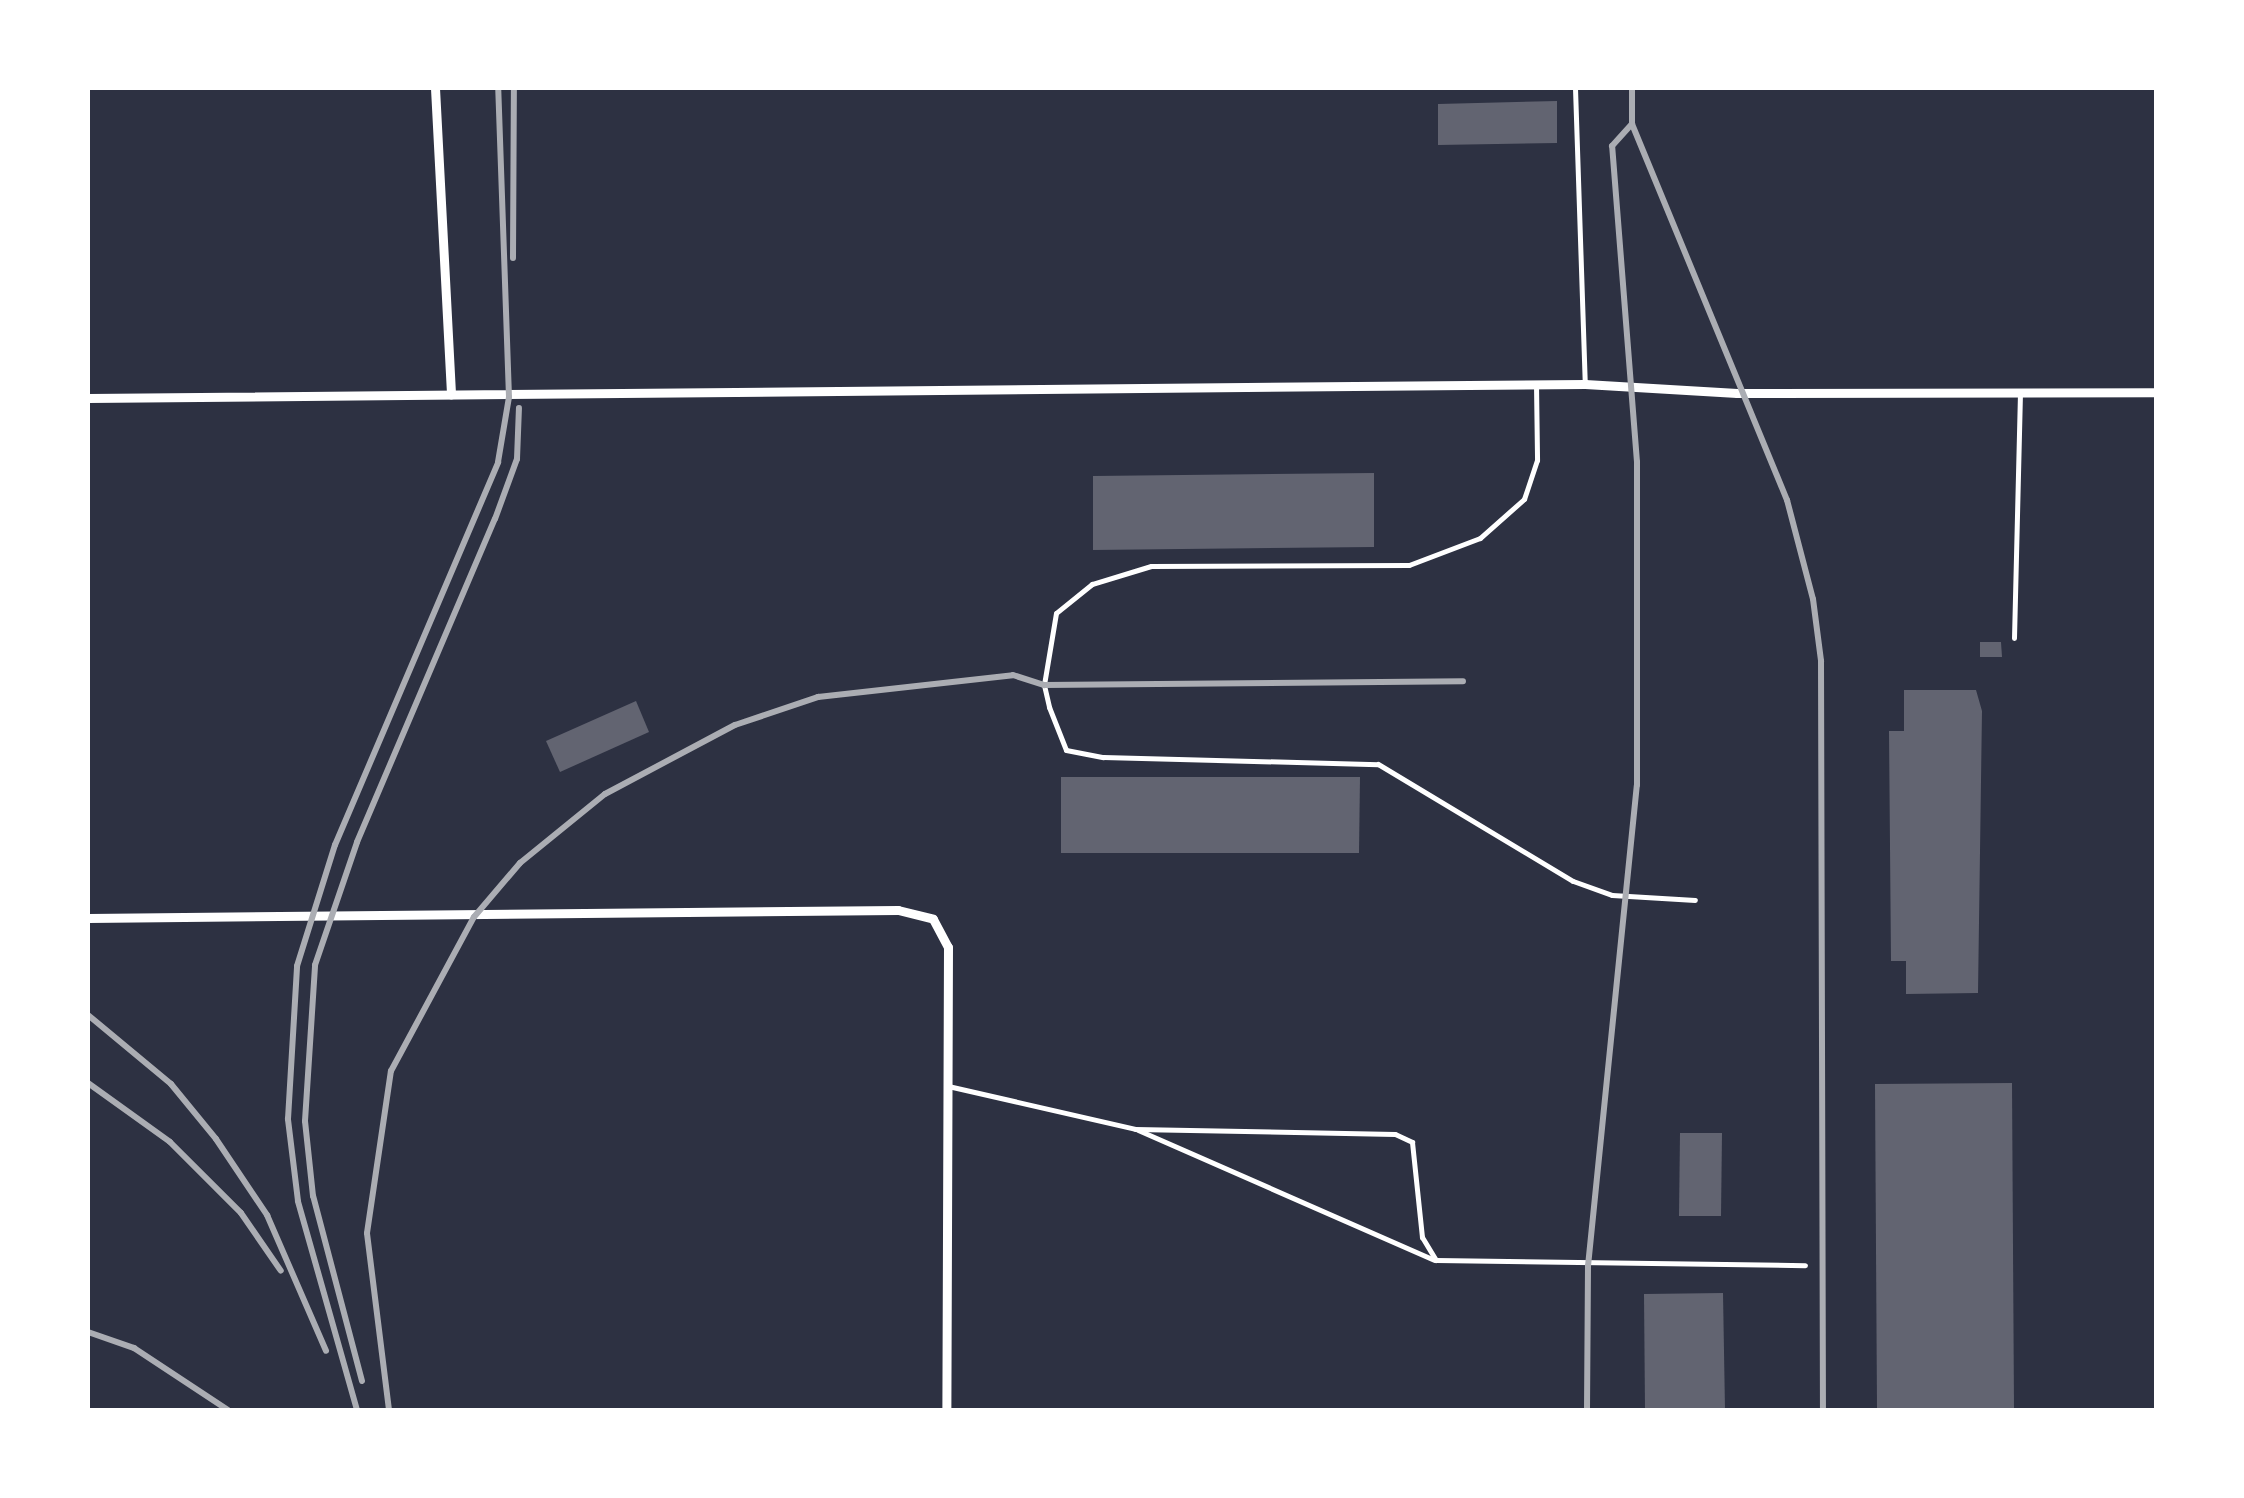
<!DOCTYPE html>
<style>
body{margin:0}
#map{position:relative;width:2244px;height:1498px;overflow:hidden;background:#2d3142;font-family:"Roboto Condensed",sans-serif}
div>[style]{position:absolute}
.building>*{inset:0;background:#626471}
.service>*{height:5px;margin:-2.5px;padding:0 2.5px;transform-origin:2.5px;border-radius:2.5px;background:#fff}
.minor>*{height:9px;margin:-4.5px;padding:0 4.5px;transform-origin:4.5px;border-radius:4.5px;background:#fff}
.rail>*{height:6px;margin:-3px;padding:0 3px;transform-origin:3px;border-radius:3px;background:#abadb3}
span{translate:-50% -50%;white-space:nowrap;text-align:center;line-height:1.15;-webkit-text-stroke:9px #fff;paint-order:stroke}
.frame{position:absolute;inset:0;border:90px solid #fff;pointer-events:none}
</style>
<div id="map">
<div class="building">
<div style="clip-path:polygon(1557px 101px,1557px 143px,1438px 145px,1438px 104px)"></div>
<div style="clip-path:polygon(1374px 473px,1374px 547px,1093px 550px,1093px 476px)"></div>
<div style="clip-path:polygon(1980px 642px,2001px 642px,2002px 657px,1980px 657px)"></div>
<div style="clip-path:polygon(1904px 690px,1976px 690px,1982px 711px,1978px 993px,1906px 994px,1906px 961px,1891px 961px,1889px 731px,1904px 731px)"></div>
<div style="clip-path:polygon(636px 701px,649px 732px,560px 772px,546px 741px)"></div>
<div style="clip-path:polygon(1061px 777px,1360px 777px,1359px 853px,1061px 853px)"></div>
<div style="clip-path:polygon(2012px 1083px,2014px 1410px,1877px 1410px,1875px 1084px)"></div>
<div style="clip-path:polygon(1680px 1133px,1722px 1133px,1721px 1216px,1679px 1216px)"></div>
<div style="clip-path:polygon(1723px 1293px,1725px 1410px,1645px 1410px,1644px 1294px)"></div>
</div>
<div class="service">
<div style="left:1575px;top:88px;width:296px;rotate:88.1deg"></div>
<div style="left:1536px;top:384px;width:76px;rotate:89.2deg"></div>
<div style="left:1537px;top:460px;width:41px;rotate:108.4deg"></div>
<div style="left:1524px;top:499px;width:59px;rotate:138.4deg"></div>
<div style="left:1480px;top:538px;width:76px;rotate:159.2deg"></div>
<div style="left:1409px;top:565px;width:258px;rotate:179.8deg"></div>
<div style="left:1151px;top:566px;width:62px;rotate:163deg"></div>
<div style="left:1092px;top:584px;width:46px;rotate:141.1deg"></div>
<div style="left:1056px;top:613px;width:73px;rotate:99.5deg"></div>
<div style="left:1044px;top:685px;width:23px;rotate:77deg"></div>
<div style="left:1049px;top:707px;width:46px;rotate:68.4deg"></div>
<div style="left:1066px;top:750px;width:38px;rotate:11deg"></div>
<div style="left:1103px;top:757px;width:275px;rotate:1.5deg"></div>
<div style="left:1378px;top:764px;width:227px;rotate:31deg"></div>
<div style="left:1573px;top:881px;width:41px;rotate:19.7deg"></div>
<div style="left:1612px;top:895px;width:83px;rotate:3.4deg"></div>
<div style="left:2014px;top:638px;width:246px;rotate:-88.6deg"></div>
<div style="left:948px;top:1086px;width:192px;rotate:12.9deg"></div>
<div style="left:1135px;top:1129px;width:260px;rotate:1.1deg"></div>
<div style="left:1395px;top:1134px;width:19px;rotate:25deg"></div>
<div style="left:1412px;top:1142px;width:96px;rotate:84deg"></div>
<div style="left:1422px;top:1237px;width:27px;rotate:59deg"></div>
<div style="left:1436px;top:1260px;width:369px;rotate:0.8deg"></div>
<div style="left:1138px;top:1130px;width:323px;rotate:23.7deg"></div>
</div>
<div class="minor">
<div style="left:435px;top:88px;width:307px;rotate:87deg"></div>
<div style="left:88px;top:398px;width:1497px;rotate:-0.54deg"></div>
<div style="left:1585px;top:384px;width:152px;rotate:3.4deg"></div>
<div style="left:1737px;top:393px;width:419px;rotate:-0.1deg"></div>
<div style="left:88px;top:918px;width:810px;rotate:-0.57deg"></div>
<div style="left:898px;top:910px;width:36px;rotate:14deg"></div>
<div style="left:933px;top:919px;width:32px;rotate:62deg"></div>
<div style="left:948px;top:947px;width:463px;rotate:90.2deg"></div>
</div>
<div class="rail">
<div style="left:1632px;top:124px;width:407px;rotate:67.6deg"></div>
<div style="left:1787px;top:500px;width:102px;rotate:75.3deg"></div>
<div style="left:1813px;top:599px;width:63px;rotate:82.6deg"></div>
<div style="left:1821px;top:661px;width:749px;rotate:89.85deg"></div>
<div style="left:513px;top:258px;width:170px;rotate:-89.7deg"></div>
<div style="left:88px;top:1015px;width:108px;rotate:39.7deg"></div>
<div style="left:171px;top:1084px;width:71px;rotate:50.7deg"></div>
<div style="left:216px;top:1139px;width:92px;rotate:56.1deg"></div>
<div style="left:267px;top:1215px;width:148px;rotate:66.5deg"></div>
<div style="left:88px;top:1083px;width:101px;rotate:35.7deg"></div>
<div style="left:170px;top:1142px;width:100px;rotate:45deg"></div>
<div style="left:241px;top:1213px;width:70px;rotate:55.4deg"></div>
<div style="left:88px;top:1332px;width:49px;rotate:19.2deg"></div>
<div style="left:134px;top:1348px;width:113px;rotate:33.4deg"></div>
<div style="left:362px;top:1381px;width:191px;rotate:-104.8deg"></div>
<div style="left:313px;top:1196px;width:75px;rotate:-96.1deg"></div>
<div style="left:305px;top:1121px;width:156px;rotate:-86.3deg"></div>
<div style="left:315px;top:965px;width:130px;rotate:-71.1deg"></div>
<div style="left:357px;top:842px;width:351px;rotate:-66.9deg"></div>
<div style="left:495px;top:519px;width:64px;rotate:-69.9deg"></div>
<div style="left:517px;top:459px;width:51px;rotate:-87.8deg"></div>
<div style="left:357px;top:1410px;width:217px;rotate:-105.8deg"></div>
<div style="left:298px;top:1201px;width:83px;rotate:-97deg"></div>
<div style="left:288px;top:1119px;width:153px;rotate:-86.6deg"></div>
<div style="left:297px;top:966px;width:127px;rotate:-72.6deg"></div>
<div style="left:335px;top:845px;width:416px;rotate:-66.9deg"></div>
<div style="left:498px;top:462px;width:66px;rotate:-80.4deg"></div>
<div style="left:509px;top:397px;width:309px;rotate:-92deg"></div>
<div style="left:389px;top:1410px;width:178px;rotate:-97.1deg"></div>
<div style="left:367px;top:1233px;width:164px;rotate:-81.6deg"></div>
<div style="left:391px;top:1071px;width:175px;rotate:-61.7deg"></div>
<div style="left:474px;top:917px;width:71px;rotate:-49.6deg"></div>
<div style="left:520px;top:863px;width:109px;rotate:-39.1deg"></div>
<div style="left:605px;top:794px;width:147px;rotate:-28deg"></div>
<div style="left:735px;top:725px;width:88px;rotate:-18.6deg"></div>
<div style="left:818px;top:697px;width:196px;rotate:-6.4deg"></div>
<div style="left:1013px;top:675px;width:33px;rotate:18deg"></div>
<div style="left:1044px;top:685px;width:419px;rotate:-0.5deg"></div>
<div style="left:1587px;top:1410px;width:144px;rotate:-89.6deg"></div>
<div style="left:1588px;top:1266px;width:483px;rotate:-84.2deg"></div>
<div style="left:1637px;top:785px;width:323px;rotate:-90deg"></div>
<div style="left:1637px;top:462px;width:317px;rotate:-94.5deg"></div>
<div style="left:1612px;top:146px;width:30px;rotate:-48deg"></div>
<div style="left:1632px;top:124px;width:36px;rotate:-90deg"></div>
</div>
<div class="frame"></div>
</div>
